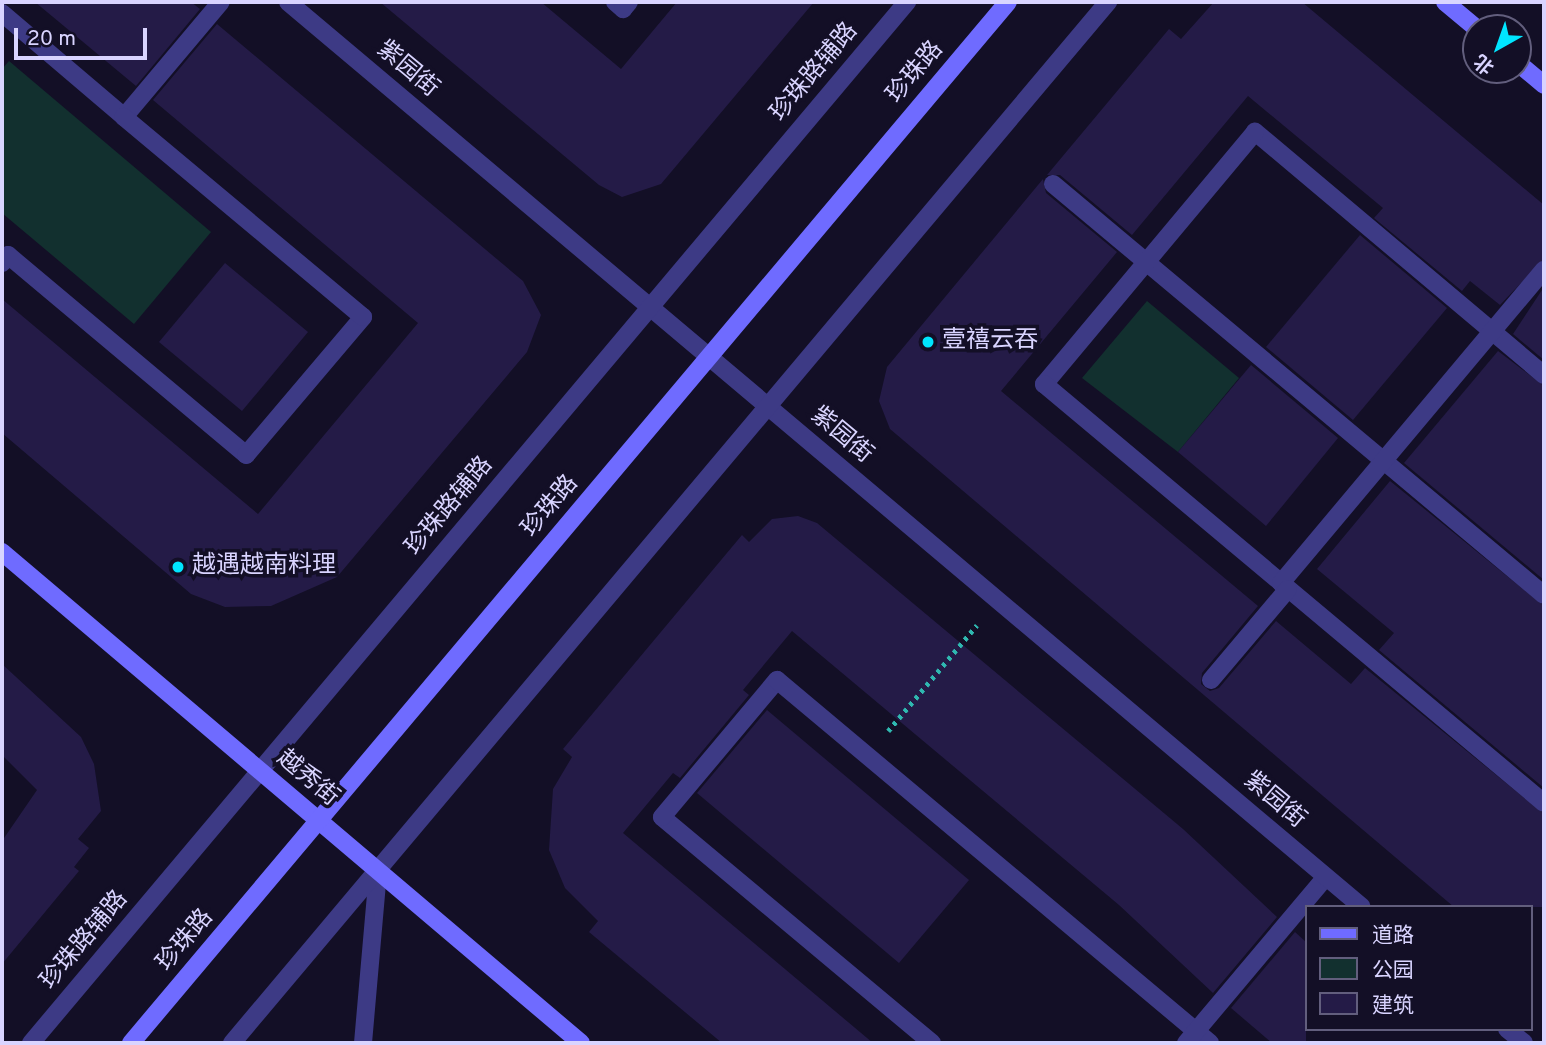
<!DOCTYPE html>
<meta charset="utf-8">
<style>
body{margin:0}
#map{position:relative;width:1546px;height:1045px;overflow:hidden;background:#130f26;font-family:Overpass,"Noto Sans SC",sans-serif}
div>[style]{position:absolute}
.green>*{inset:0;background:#12302f}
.building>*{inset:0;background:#241b47}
.path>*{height:4.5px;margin-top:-2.25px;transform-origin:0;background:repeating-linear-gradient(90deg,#2fb8b0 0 3.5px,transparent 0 8.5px)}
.lane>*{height:18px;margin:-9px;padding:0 9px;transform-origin:9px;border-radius:9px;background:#3d3a85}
.street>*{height:18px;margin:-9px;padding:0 9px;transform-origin:9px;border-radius:9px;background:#3d3a85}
.secondary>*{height:18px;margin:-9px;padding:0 9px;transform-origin:9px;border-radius:9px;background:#6f6bff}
.dots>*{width:19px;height:19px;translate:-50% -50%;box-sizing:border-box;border:4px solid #130f26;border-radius:50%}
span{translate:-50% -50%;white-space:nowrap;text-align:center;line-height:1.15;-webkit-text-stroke:7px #130f26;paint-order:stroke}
.street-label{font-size:24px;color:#d9d4ff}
.poi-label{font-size:24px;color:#d9d4ff}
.left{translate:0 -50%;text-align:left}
.frame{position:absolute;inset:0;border:4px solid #d9d4ff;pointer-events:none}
.legend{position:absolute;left:1305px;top:905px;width:228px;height:126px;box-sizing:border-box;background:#130f26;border:2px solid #625e7d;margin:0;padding:9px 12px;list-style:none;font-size:21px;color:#d9d4ff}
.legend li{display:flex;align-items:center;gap:14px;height:35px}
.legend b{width:35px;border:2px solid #625e7d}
.north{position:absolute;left:1462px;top:14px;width:70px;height:70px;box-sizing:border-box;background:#130f26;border:2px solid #625e7d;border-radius:50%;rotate:220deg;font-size:19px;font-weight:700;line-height:28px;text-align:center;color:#d9d4ff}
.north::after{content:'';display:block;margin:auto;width:24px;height:32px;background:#00e5ff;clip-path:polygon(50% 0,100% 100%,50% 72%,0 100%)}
.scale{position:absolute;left:14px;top:28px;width:133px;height:32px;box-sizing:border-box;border:4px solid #d9d4ff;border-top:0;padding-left:9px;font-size:21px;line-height:24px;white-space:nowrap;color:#d9d4ff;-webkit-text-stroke:5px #130f26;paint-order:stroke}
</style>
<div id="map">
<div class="green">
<div style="clip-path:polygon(9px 61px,211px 232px,134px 324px,2px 213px,2px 69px)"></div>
<div style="clip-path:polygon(1147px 301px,1239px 378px,1178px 452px,1082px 378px)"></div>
</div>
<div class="building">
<div style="clip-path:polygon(35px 2px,191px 2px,200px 9px,136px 86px)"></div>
<div style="clip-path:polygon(380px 2px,541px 2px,621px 69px,677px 2px,814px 2px,661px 184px,622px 197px,599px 185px)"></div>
<div style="clip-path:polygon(1214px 2px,1302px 2px,1544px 205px,1544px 259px,1500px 305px,1470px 281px,1462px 291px,1374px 218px,1383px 208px,1248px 96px,1132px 235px,1060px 175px,1047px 175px,1169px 29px,1181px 39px)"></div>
<div style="clip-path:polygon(217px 24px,523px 281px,541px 315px,527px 352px,337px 577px,271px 606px,225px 607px,191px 594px,2px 433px,2px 299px,258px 514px,418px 323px,153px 100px)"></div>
<div style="clip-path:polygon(1043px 179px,1046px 193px,1117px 252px,1001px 391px,1258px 606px,1202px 673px,1201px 684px,1210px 691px,1219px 688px,1276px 621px,1351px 684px,1365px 668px,1544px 814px,1544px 907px,1454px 907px,890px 429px,879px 401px,887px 367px)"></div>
<div style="clip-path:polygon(1360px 235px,1447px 308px,1353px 420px,1266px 347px)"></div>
<div style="clip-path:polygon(225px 263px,308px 332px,242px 411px,159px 342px)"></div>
<div style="clip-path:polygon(1544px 287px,1544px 360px,1513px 334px)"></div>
<div style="clip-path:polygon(1498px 351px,1544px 386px,1544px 580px,1404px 463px)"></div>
<div style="clip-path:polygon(1251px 365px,1338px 438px,1266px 526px,1178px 452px)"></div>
<div style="clip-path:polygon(1390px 481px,1544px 606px,1544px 788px,1379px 650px,1394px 633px,1317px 569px)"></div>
<div style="clip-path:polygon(798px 516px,817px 523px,1183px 829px,1277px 917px,1213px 993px,1119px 905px,792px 631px,743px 690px,749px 695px,680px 778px,673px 773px,623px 833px,873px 1043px,722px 1043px,589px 932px,598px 921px,565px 888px,549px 850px,553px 789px,572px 757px,563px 749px,742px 535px,749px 542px,772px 519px)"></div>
<div style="clip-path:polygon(2px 664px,81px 737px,94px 764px,101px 811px,78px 839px,89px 848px,74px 867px,79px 871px,2px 964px,2px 841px,37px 790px,2px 755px)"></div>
<div style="clip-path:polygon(767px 710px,969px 880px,899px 963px,697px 793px)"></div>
<div style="clip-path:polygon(1295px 932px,1306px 942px,1306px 1043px,1272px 1043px,1231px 1008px)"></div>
</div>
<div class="path">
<div style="left:888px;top:731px;width:138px;rotate:-50deg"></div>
</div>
<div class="lane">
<div style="left:615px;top:2px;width:11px;rotate:41deg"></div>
<div style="left:623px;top:9px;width:9px;rotate:-49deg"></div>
<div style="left:2px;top:13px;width:160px;rotate:40.4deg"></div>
<div style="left:124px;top:117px;width:150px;rotate:-49.9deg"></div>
<div style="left:1053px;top:184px;width:640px;rotate:39.93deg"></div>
<div style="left:2px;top:263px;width:10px;rotate:-53deg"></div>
<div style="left:8px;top:255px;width:311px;rotate:40deg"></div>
<div style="left:246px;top:455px;width:181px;rotate:-49.7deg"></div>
<div style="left:363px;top:317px;width:312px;rotate:-140.1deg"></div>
<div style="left:1544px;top:375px;width:378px;rotate:-139.9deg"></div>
<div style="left:1255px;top:132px;width:329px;rotate:129.9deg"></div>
<div style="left:1044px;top:384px;width:652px;rotate:39.96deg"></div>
<div style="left:1281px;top:583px;width:409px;rotate:-50deg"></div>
<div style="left:1211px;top:680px;width:119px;rotate:-49.8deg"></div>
<div style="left:363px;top:1043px;width:174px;rotate:-85deg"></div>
<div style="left:932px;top:1043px;width:352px;rotate:-140.1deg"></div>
<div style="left:662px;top:817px;width:179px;rotate:-50deg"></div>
<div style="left:777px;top:680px;width:565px;rotate:39.97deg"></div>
<div style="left:1186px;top:1043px;width:217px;rotate:-49.9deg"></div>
</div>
<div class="street">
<div style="left:288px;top:2px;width:1404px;rotate:40.12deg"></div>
<div style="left:1507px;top:1029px;width:22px;rotate:39deg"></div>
<div style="left:31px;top:1043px;width:1361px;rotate:-49.92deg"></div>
<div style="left:232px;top:1043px;width:1361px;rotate:-49.92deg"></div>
</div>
<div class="secondary">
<div style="left:1445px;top:2px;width:40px;rotate:40deg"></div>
<div style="left:1518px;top:63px;width:34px;rotate:40deg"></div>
<div style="left:2px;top:552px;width:759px;rotate:40.3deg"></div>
<div style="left:131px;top:1043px;width:1361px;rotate:-49.89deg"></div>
</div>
<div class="dots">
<div style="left:928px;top:342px;background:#00e5ff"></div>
<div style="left:178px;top:567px;background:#00e5ff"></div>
</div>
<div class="street-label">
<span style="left:407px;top:70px;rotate:40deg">紫园街</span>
<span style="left:815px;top:73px;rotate:-50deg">珍珠路辅路</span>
<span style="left:916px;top:73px;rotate:-50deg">珍珠路</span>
<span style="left:841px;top:436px;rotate:40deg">紫园街</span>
<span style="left:450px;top:507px;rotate:-50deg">珍珠路辅路</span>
<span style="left:551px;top:507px;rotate:-50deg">珍珠路</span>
<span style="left:307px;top:779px;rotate:40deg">越秀街</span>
<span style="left:1274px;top:801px;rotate:40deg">紫园街</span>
<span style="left:85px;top:941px;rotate:-50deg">珍珠路辅路</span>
<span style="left:186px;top:941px;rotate:-50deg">珍珠路</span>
</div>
<div class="poi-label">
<span class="left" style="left:942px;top:342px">壹禧云吞</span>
<span class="left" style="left:192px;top:567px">越遇越南料理</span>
</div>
<div class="frame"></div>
<ul class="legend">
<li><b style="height:9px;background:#6f6bff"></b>道路</li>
<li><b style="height:19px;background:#12302f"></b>公园</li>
<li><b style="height:19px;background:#241b47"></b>建筑</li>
</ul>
<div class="north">北</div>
<div class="scale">20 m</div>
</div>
